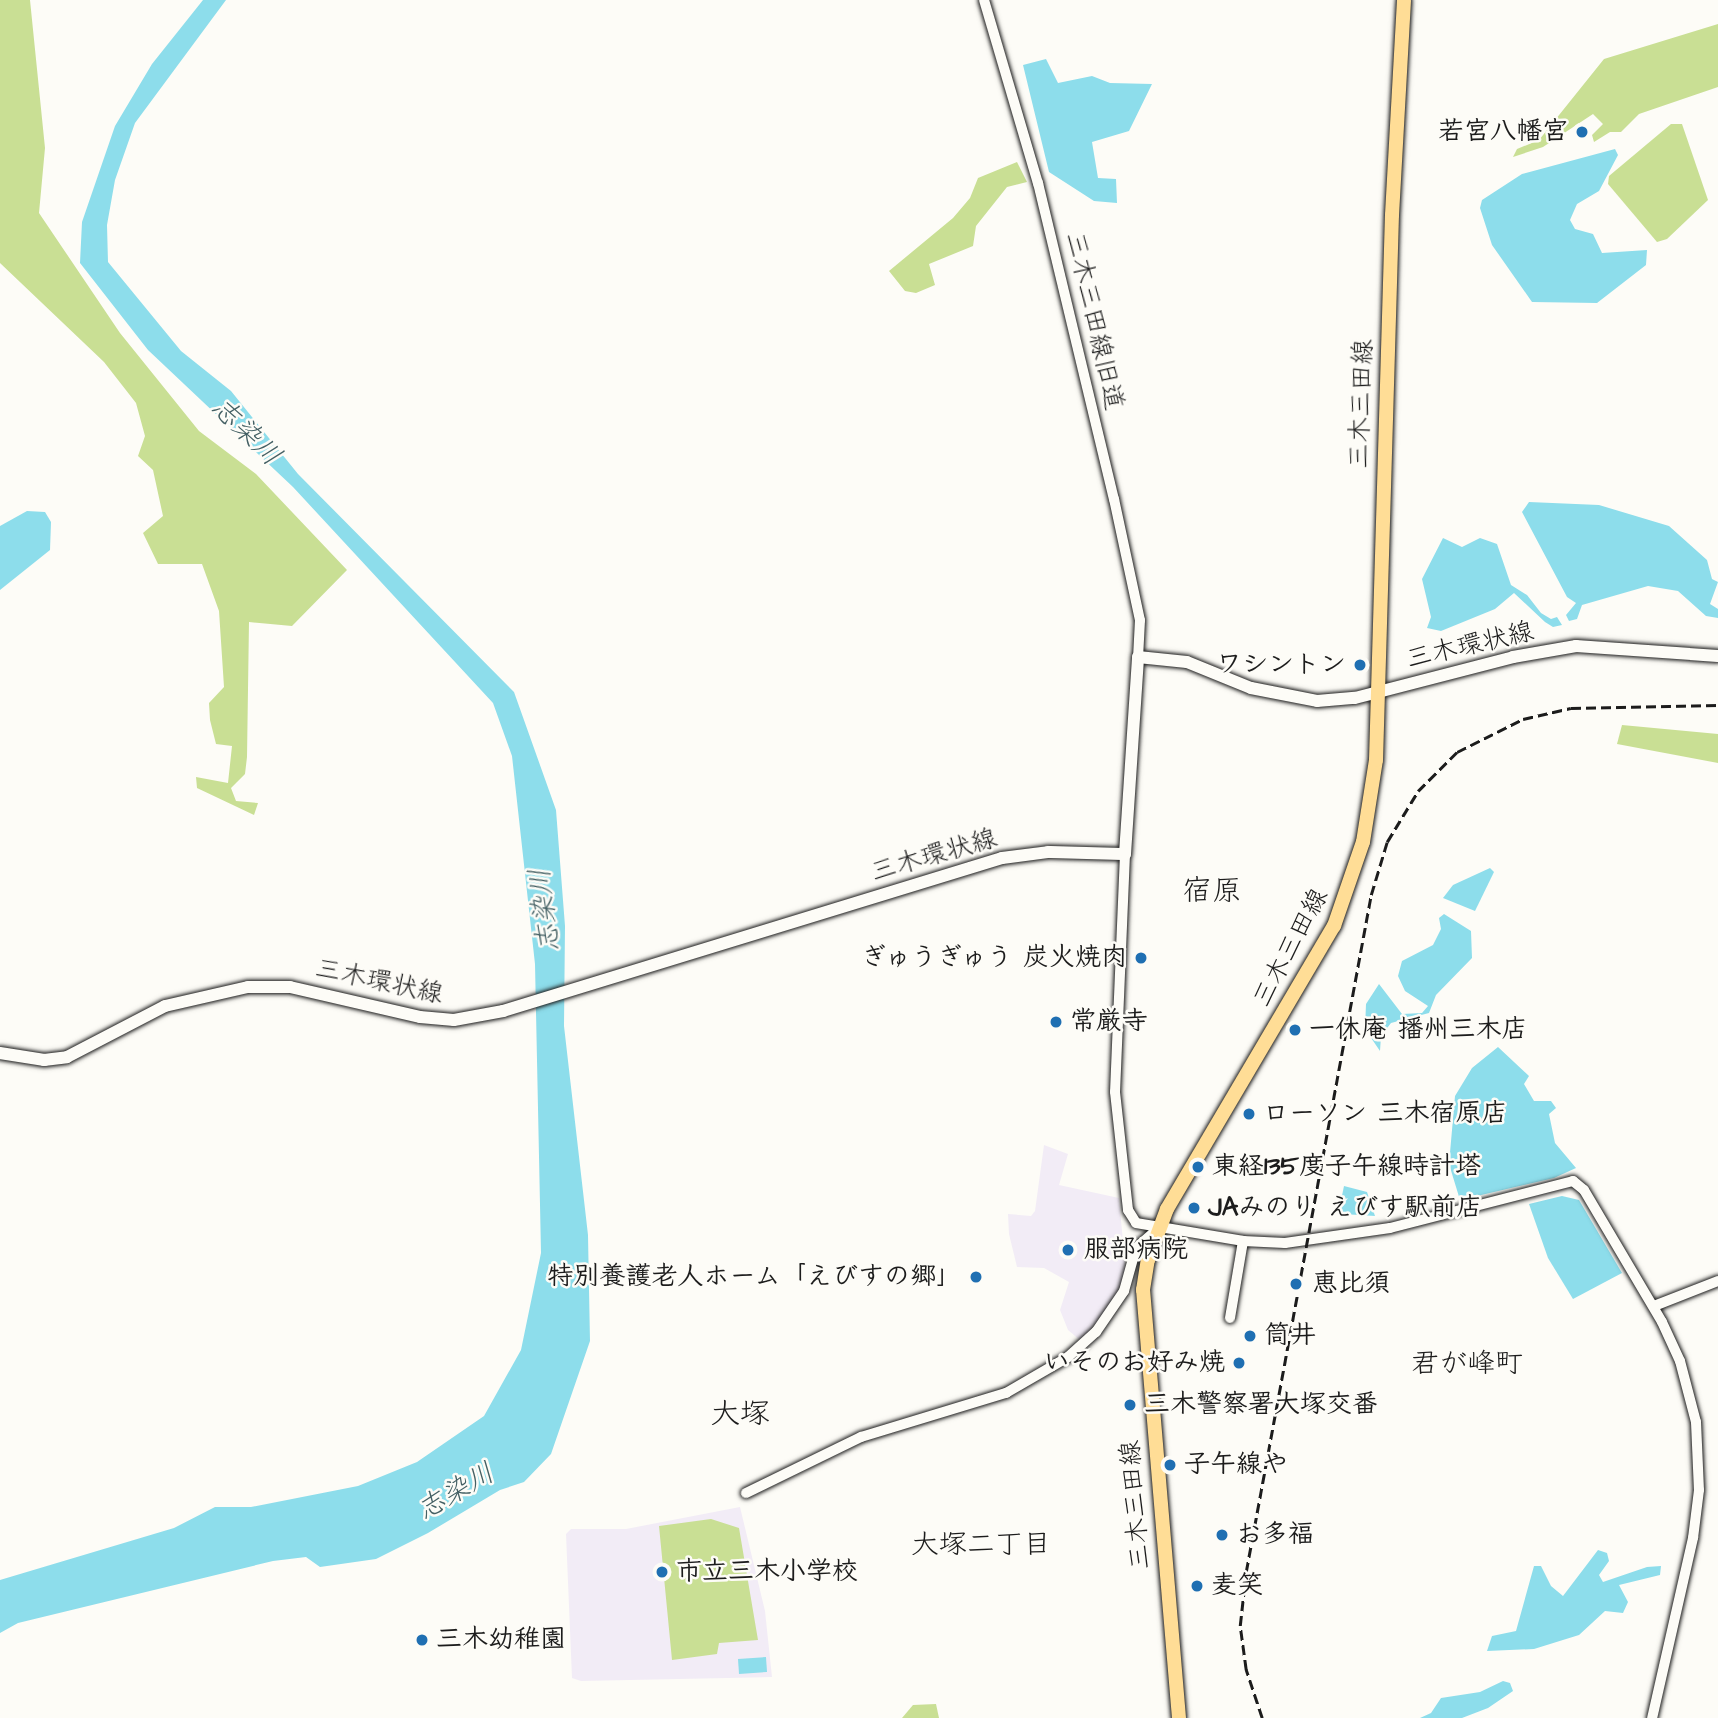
<!DOCTYPE html>
<meta charset="utf-8">
<style>
body{margin:0}
#map{position:relative;width:1718px;height:1718px;overflow:hidden;background:#fdfcf7;font-family:"Architects Daughter","Klee One",sans-serif}
div>[style]{position:absolute}
.built>*{inset:0;background:#f2ecf6}
.green>*{inset:0;background:#c9df94}
.water>*{inset:0;background:#8dddeb}
.roads{filter:drop-shadow(0 0 2px #1c1c1c) drop-shadow(0 0 2px #1c1c1c)}
.tertiary>*{height:10px;margin:-5px;padding:0 5px;transform-origin:5px;border-radius:5px;background:#fdfcf7}
.secondary>*{height:12px;margin:-6px;padding:0 6px;transform-origin:6px;border-radius:6px;background:#fdfcf7}
.primary>*{height:14px;margin:-7px;padding:0 7px;transform-origin:7px;border-radius:7px;background:#ffdd96}
.rail>*{height:2.5px;margin-top:-1.25px;transform-origin:0;background:repeating-linear-gradient(90deg,#1c1c1c 0 10px,transparent 0 15px)}
.dots>*{width:19px;height:19px;translate:-50% -50%;box-sizing:border-box;border:4px solid #fdfcf7;border-radius:50%}
span{translate:-50% -50%;white-space:nowrap;text-align:center;line-height:1.15;-webkit-text-stroke:5px #fdfcf7;paint-order:stroke}
.poi-label{font-size:26px;color:#1c1c1c;font-weight:700}
.right{translate:-100% -50%;text-align:right}
.left{translate:0 -50%;text-align:left}
.street-label{font-size:26px;color:#1c1c1c}
.water-label{font-size:28px;color:#446064;font-style:italic}
.neighbourhood-label{font-size:28px;color:#1c1c1c}
.quarter-label{font-size:30px;color:#1c1c1c}
</style>
<div id="map">
<div class="built">
<div style="clip-path:polygon(1044px 1145px,1068px 1154px,1059px 1185px,1119px 1198px,1126px 1275px,1113px 1302px,1081px 1341px,1068px 1330px,1060px 1310px,1069px 1282px,1044px 1268px,1017px 1267px,1009px 1234px,1008px 1214px,1031px 1216px,1035px 1211px)"></div>
<div style="clip-path:polygon(740px 1507px,765px 1611px,772px 1677px,581px 1681px,572px 1678px,566px 1534px,571px 1529px,626px 1529px)"></div>
</div>
<div class="green">
<div style="clip-path:polygon(0 0,30px 0,45px 148px,39px 213px,120px 333px,199px 431px,256px 474px,347px 570px,292px 626px,249px 622px,247px 757px,245px 774px,231px 788px,236px 801px,258px 803px,254px 815px,197px 788px,196px 777px,228px 783px,232px 746px,216px 744px,210px 720px,209px 703px,224px 687px,219px 611px,202px 564px,158px 564px,143px 533px,163px 516px,153px 470px,138px 456px,145px 436px,136px 403px,104px 362px,0 263px)"></div>
<div style="clip-path:polygon(1718px 24px,1718px 87px,1639px 114px,1621px 132px,1610px 132px,1594px 142px,1592px 135px,1603px 124px,1593px 114px,1543px 147px,1513px 157px,1517px 149px,1539px 140px,1604px 59px)"></div>
<div style="clip-path:polygon(1671px 124px,1682px 124px,1708px 200px,1667px 239px,1657px 242px,1608px 184px,1609px 176px)"></div>
<div style="clip-path:polygon(1017px 162px,1027px 182px,1007px 187px,976px 226px,973px 246px,929px 264px,935px 285px,916px 293px,905px 291px,889px 271px,953px 218px,970px 198px,978px 178px)"></div>
<div style="clip-path:polygon(1622px 725px,1718px 734px,1718px 763px,1617px 744px)"></div>
<div style="clip-path:polygon(711px 1519px,739px 1528px,758px 1640px,719px 1643px,717px 1654px,672px 1660px,659px 1526px)"></div>
<div style="clip-path:polygon(936px 1704px,939px 1718px,902px 1718px,913px 1705px)"></div>
</div>
<div class="water">
<div style="clip-path:polygon(203px 0,226px 0,135px 123px,115px 180px,107px 225px,108px 262px,181px 351px,231px 391px,298px 474px,514px 692px,556px 810px,565px 926px,564px 1026px,588px 1235px,590px 1341px,551px 1454px,524px 1482px,500px 1490px,428px 1533px,376px 1559px,320px 1567px,306px 1557px,273px 1561px,18px 1623px,0 1633px,0 1580px,174px 1528px,215px 1507px,251px 1507px,358px 1486px,417px 1462px,484px 1416px,521px 1350px,541px 1253px,535px 964px,512px 756px,493px 703px,293px 487px,148px 350px,80px 263px,82px 222px,115px 126px,152px 64px)"></div>
<div style="clip-path:polygon(1046px 59px,1058px 83px,1092px 76px,1110px 83px,1152px 84px,1129px 131px,1092px 142px,1098px 178px,1116px 179px,1117px 203px,1094px 201px,1049px 172px,1023px 65px)"></div>
<div style="clip-path:polygon(1615px 149px,1618px 155px,1599px 191px,1577px 204px,1570px 220px,1575px 229px,1593px 234px,1602px 253px,1647px 250px,1646px 265px,1597px 303px,1532px 302px,1492px 245px,1480px 208px,1482px 200px,1522px 174px)"></div>
<div style="clip-path:polygon(1529px 502px,1599px 505px,1669px 526px,1707px 560px,1712px 579px,1718px 582px,1710px 604px,1718px 609px,1718px 618px,1706px 616px,1678px 591px,1648px 586px,1582px 605px,1577px 619px,1569px 621px,1566px 615px,1576px 603px,1567px 597px,1522px 512px)"></div>
<div style="clip-path:polygon(27px 511px,45px 512px,51px 522px,50px 550px,0 590px,0 526px)"></div>
<div style="clip-path:polygon(1443px 538px,1462px 547px,1480px 538px,1497px 544px,1511px 585px,1527px 595px,1541px 613px,1551px 619px,1557px 617px,1562px 625px,1553px 627px,1545px 622px,1514px 593px,1495px 609px,1441px 631px,1427px 628px,1431px 617px,1422px 579px)"></div>
<div style="clip-path:polygon(1490px 868px,1494px 872px,1475px 911px,1443px 898px,1453px 885px)"></div>
<div style="clip-path:polygon(1444px 914px,1471px 931px,1472px 958px,1436px 995px,1429px 1013px,1391px 1023px,1381px 1036px,1380px 1051px,1365px 1029px,1366px 1004px,1379px 984px,1402px 1014px,1422px 1013px,1428px 1006px,1405px 991px,1398px 976px,1402px 961px,1433px 945px,1441px 929px,1439px 918px)"></div>
<div style="clip-path:polygon(1498px 1047px,1529px 1076px,1524px 1084px,1534px 1101px,1551px 1101px,1556px 1108px,1549px 1114px,1555px 1143px,1576px 1168px,1554px 1178px,1460px 1200px,1449px 1164px,1455px 1096px,1472px 1068px)"></div>
<div style="clip-path:polygon(1344px 1186px,1367px 1192px,1375px 1216px,1342px 1214px,1339px 1210px)"></div>
<div style="clip-path:polygon(1562px 1196px,1579px 1200px,1622px 1273px,1573px 1299px,1548px 1258px,1529px 1204px)"></div>
<div style="clip-path:polygon(1598px 1550px,1607px 1553px,1609px 1561px,1599px 1575px,1603px 1582px,1647px 1567px,1661px 1566px,1660px 1575px,1619px 1585px,1628px 1602px,1623px 1613px,1605px 1611px,1579px 1635px,1534px 1649px,1487px 1651px,1492px 1636px,1516px 1631px,1534px 1566px,1541px 1566px,1551px 1586px,1563px 1596px)"></div>
<div style="clip-path:polygon(766px 1657px,767px 1672px,739px 1674px,738px 1659px)"></div>
<div style="clip-path:polygon(1503px 1681px,1510px 1683px,1513px 1691px,1488px 1708px,1462px 1718px,1420px 1718px,1431px 1713px,1441px 1698px,1480px 1692px)"></div>
</div>
<div class="roads">
<div class="tertiary">
<div style="left:984px;top:0;width:191px;rotate:73.6deg"></div>
<div style="left:1038px;top:183px;width:325px;rotate:76.5deg"></div>
<div style="left:1114px;top:499px;width:124px;rotate:77.9deg"></div>
<div style="left:1140px;top:620px;width:37px;rotate:93deg"></div>
<div style="left:1125px;top:854px;width:238px;rotate:92.4deg"></div>
<div style="left:1115px;top:1092px;width:119px;rotate:83.7deg"></div>
<div style="left:1128px;top:1210px;width:15px;rotate:58deg"></div>
<div style="left:1136px;top:1223px;width:109px;rotate:9.5deg"></div>
<div style="left:1243px;top:1241px;width:42px;rotate:2.7deg"></div>
<div style="left:1285px;top:1243px;width:106px;rotate:-8.1deg"></div>
<div style="left:1390px;top:1228px;width:189px;rotate:-14.4deg"></div>
<div style="left:1573px;top:1181px;width:14px;rotate:39deg"></div>
<div style="left:1584px;top:1190px;width:153px;rotate:59.4deg"></div>
<div style="left:1662px;top:1322px;width:43px;rotate:65.2deg"></div>
<div style="left:1680px;top:1361px;width:63px;rotate:75.3deg"></div>
<div style="left:1696px;top:1422px;width:68px;rotate:87.5deg"></div>
<div style="left:1699px;top:1490px;width:48px;rotate:97.1deg"></div>
<div style="left:1693px;top:1538px;width:185px;rotate:102.8deg"></div>
<div style="left:1654px;top:1306px;width:69px;rotate:-21.3deg"></div>
<div style="left:1230px;top:1318px;width:78px;rotate:-80.4deg"></div>
<div style="left:746px;top:1493px;width:128px;rotate:-26deg"></div>
<div style="left:861px;top:1437px;width:152px;rotate:-16.9deg"></div>
<div style="left:1006px;top:1393px;width:72px;rotate:-30.1deg"></div>
<div style="left:1068px;top:1357px;width:38px;rotate:-42deg"></div>
<div style="left:1096px;top:1332px;width:50px;rotate:-55.7deg"></div>
<div style="left:1124px;top:1291px;width:45px;rotate:-74.4deg"></div>
<div style="left:1136px;top:1248px;width:28px;rotate:-41deg"></div>
</div>
<div class="secondary">
<div style="left:0;top:1053px;width:45px;rotate:9deg"></div>
<div style="left:44px;top:1060px;width:23px;rotate:-7deg"></div>
<div style="left:67px;top:1057px;width:110px;rotate:-27.5deg"></div>
<div style="left:165px;top:1006px;width:85px;rotate:-12.9deg"></div>
<div style="left:248px;top:987px;width:42px"></div>
<div style="left:290px;top:987px;width:133px;rotate:13deg"></div>
<div style="left:420px;top:1017px;width:34px;rotate:5deg"></div>
<div style="left:454px;top:1020px;width:50px;rotate:-10.4deg"></div>
<div style="left:503px;top:1011px;width:522px;rotate:-17.05deg"></div>
<div style="left:1002px;top:858px;width:46px;rotate:-7.4deg"></div>
<div style="left:1048px;top:852px;width:77px;rotate:1.5deg"></div>
<div style="left:1125px;top:854px;width:197px;rotate:-86.2deg"></div>
<div style="left:1138px;top:657px;width:49px;rotate:5.8deg"></div>
<div style="left:1187px;top:662px;width:69px;rotate:22.1deg"></div>
<div style="left:1251px;top:688px;width:67px;rotate:11.1deg"></div>
<div style="left:1317px;top:701px;width:38px;rotate:-5deg"></div>
<div style="left:1355px;top:698px;width:163px;rotate:-14.5deg"></div>
<div style="left:1513px;top:657px;width:64px;rotate:-9.9deg"></div>
<div style="left:1576px;top:646px;width:142px;rotate:4deg"></div>
</div>
<div class="primary">
<div style="left:1179px;top:1718px;width:430px;rotate:-94.8deg"></div>
<div style="left:1143px;top:1290px;width:30px;rotate:-81deg"></div>
<div style="left:1148px;top:1260px;width:54px;rotate:-69.6deg"></div>
<div style="left:1167px;top:1209px;width:329px;rotate:-59.5deg"></div>
<div style="left:1334px;top:926px;width:89px;rotate:-71deg"></div>
<div style="left:1363px;top:842px;width:83px;rotate:-81deg"></div>
<div style="left:1376px;top:760px;width:545px;rotate:-88.32deg"></div>
<div style="left:1392px;top:215px;width:215px;rotate:-86.8deg"></div>
</div>
</div>
<div class="rail">
<div style="left:1262px;top:1718px;width:51px;rotate:-108.4deg"></div>
<div style="left:1246px;top:1670px;width:44px;rotate:-97.8deg"></div>
<div style="left:1240px;top:1626px;width:54px;rotate:-83.7deg"></div>
<div style="left:1246px;top:1572px;width:688px;rotate:-79.54deg"></div>
<div style="left:1371px;top:895px;width:55px;rotate:-73.2deg"></div>
<div style="left:1387px;top:842px;width:60px;rotate:-58.7deg"></div>
<div style="left:1418px;top:791px;width:55px;rotate:-45deg"></div>
<div style="left:1457px;top:752px;width:74px;rotate:-26.6deg"></div>
<div style="left:1523px;top:719px;width:49px;rotate:-12.9deg"></div>
<div style="left:1571px;top:708px;width:147px;rotate:-1.2deg"></div>
</div>
<div class="dots">
<div style="left:1582px;top:132px;background:#1f6fb2"></div>
<div style="left:1360px;top:665px;background:#1f6fb2"></div>
<div style="left:1141px;top:958px;background:#1f6fb2"></div>
<div style="left:1056px;top:1022px;background:#1f6fb2"></div>
<div style="left:1295px;top:1030px;background:#1f6fb2"></div>
<div style="left:1249px;top:1114px;background:#1f6fb2"></div>
<div style="left:1198px;top:1167px;background:#1f6fb2"></div>
<div style="left:1194px;top:1208px;background:#1f6fb2"></div>
<div style="left:1068px;top:1250px;background:#1f6fb2"></div>
<div style="left:976px;top:1277px;background:#1f6fb2"></div>
<div style="left:1296px;top:1284px;background:#1f6fb2"></div>
<div style="left:1250px;top:1336px;background:#1f6fb2"></div>
<div style="left:1239px;top:1363px;background:#1f6fb2"></div>
<div style="left:1130px;top:1405px;background:#1f6fb2"></div>
<div style="left:1170px;top:1465px;background:#1f6fb2"></div>
<div style="left:1222px;top:1535px;background:#1f6fb2"></div>
<div style="left:662px;top:1572px;background:#1f6fb2"></div>
<div style="left:1197px;top:1586px;background:#1f6fb2"></div>
<div style="left:422px;top:1640px;background:#1f6fb2"></div>
</div>
<div class="poi-label">
<span class="right" style="left:1568px;top:132px">若宮八幡宮</span>
<span class="right" style="left:1346px;top:665px">ワシントン</span>
<span class="right" style="left:1127px;top:958px">ぎゅうぎゅう 炭火焼肉</span>
<span class="left" style="left:1070px;top:1022px">常厳寺</span>
<span class="left" style="left:1309px;top:1030px">一休庵 播州三木店</span>
<span class="left" style="left:1263px;top:1114px">ローソン 三木宿原店</span>
<span class="left" style="left:1212px;top:1167px">東経135度子午線時計塔</span>
<span class="left" style="left:1208px;top:1208px">JAみのり えびす駅前店</span>
<span class="left" style="left:1084px;top:1250px">服部病院</span>
<span class="right" style="left:962px;top:1277px">特別養護老人ホーム「えびすの郷」</span>
<span class="left" style="left:1312px;top:1284px">恵比須</span>
<span class="left" style="left:1264px;top:1336px">筒井</span>
<span class="right" style="left:1225px;top:1363px">いそのお好み焼</span>
<span class="left" style="left:1144px;top:1405px">三木警察署大塚交番</span>
<span class="left" style="left:1184px;top:1465px">子午線や</span>
<span class="left" style="left:1236px;top:1535px">お多福</span>
<span class="left" style="left:676px;top:1572px">市立三木小学校</span>
<span class="left" style="left:1211px;top:1586px">麦笑</span>
<span class="left" style="left:436px;top:1640px">三木幼稚園</span>
</div>
<div class="street-label">
<span style="left:1094px;top:321px;rotate:77deg">三木三田線旧道</span>
<span style="left:1362px;top:404px;rotate:-88deg">三木三田線</span>
<span style="left:1470px;top:646px;rotate:-13deg">三木環状線</span>
<span style="left:934px;top:856px;rotate:-16deg">三木環状線</span>
<span style="left:1291px;top:948px;rotate:-62deg">三木三田線</span>
<span style="left:379px;top:982px;rotate:12deg">三木環状線</span>
<span style="left:1136px;top:1505px;rotate:-95deg">三木三田線</span>
</div>
<div class="water-label">
<span style="left:246px;top:432px;rotate:44deg">志染川</span>
<span style="left:545px;top:910px;rotate:-97deg">志染川</span>
<span style="left:456px;top:1492px;rotate:-30deg">志染川</span>
</div>
<div class="neighbourhood-label">
<span style="left:1467px;top:1364px">君が峰町</span>
<span style="left:981px;top:1545px">大塚二丁目</span>
</div>
<div class="quarter-label">
<span style="left:1212px;top:891px">宿原</span>
<span style="left:740px;top:1414px">大塚</span>
</div>
</div>
